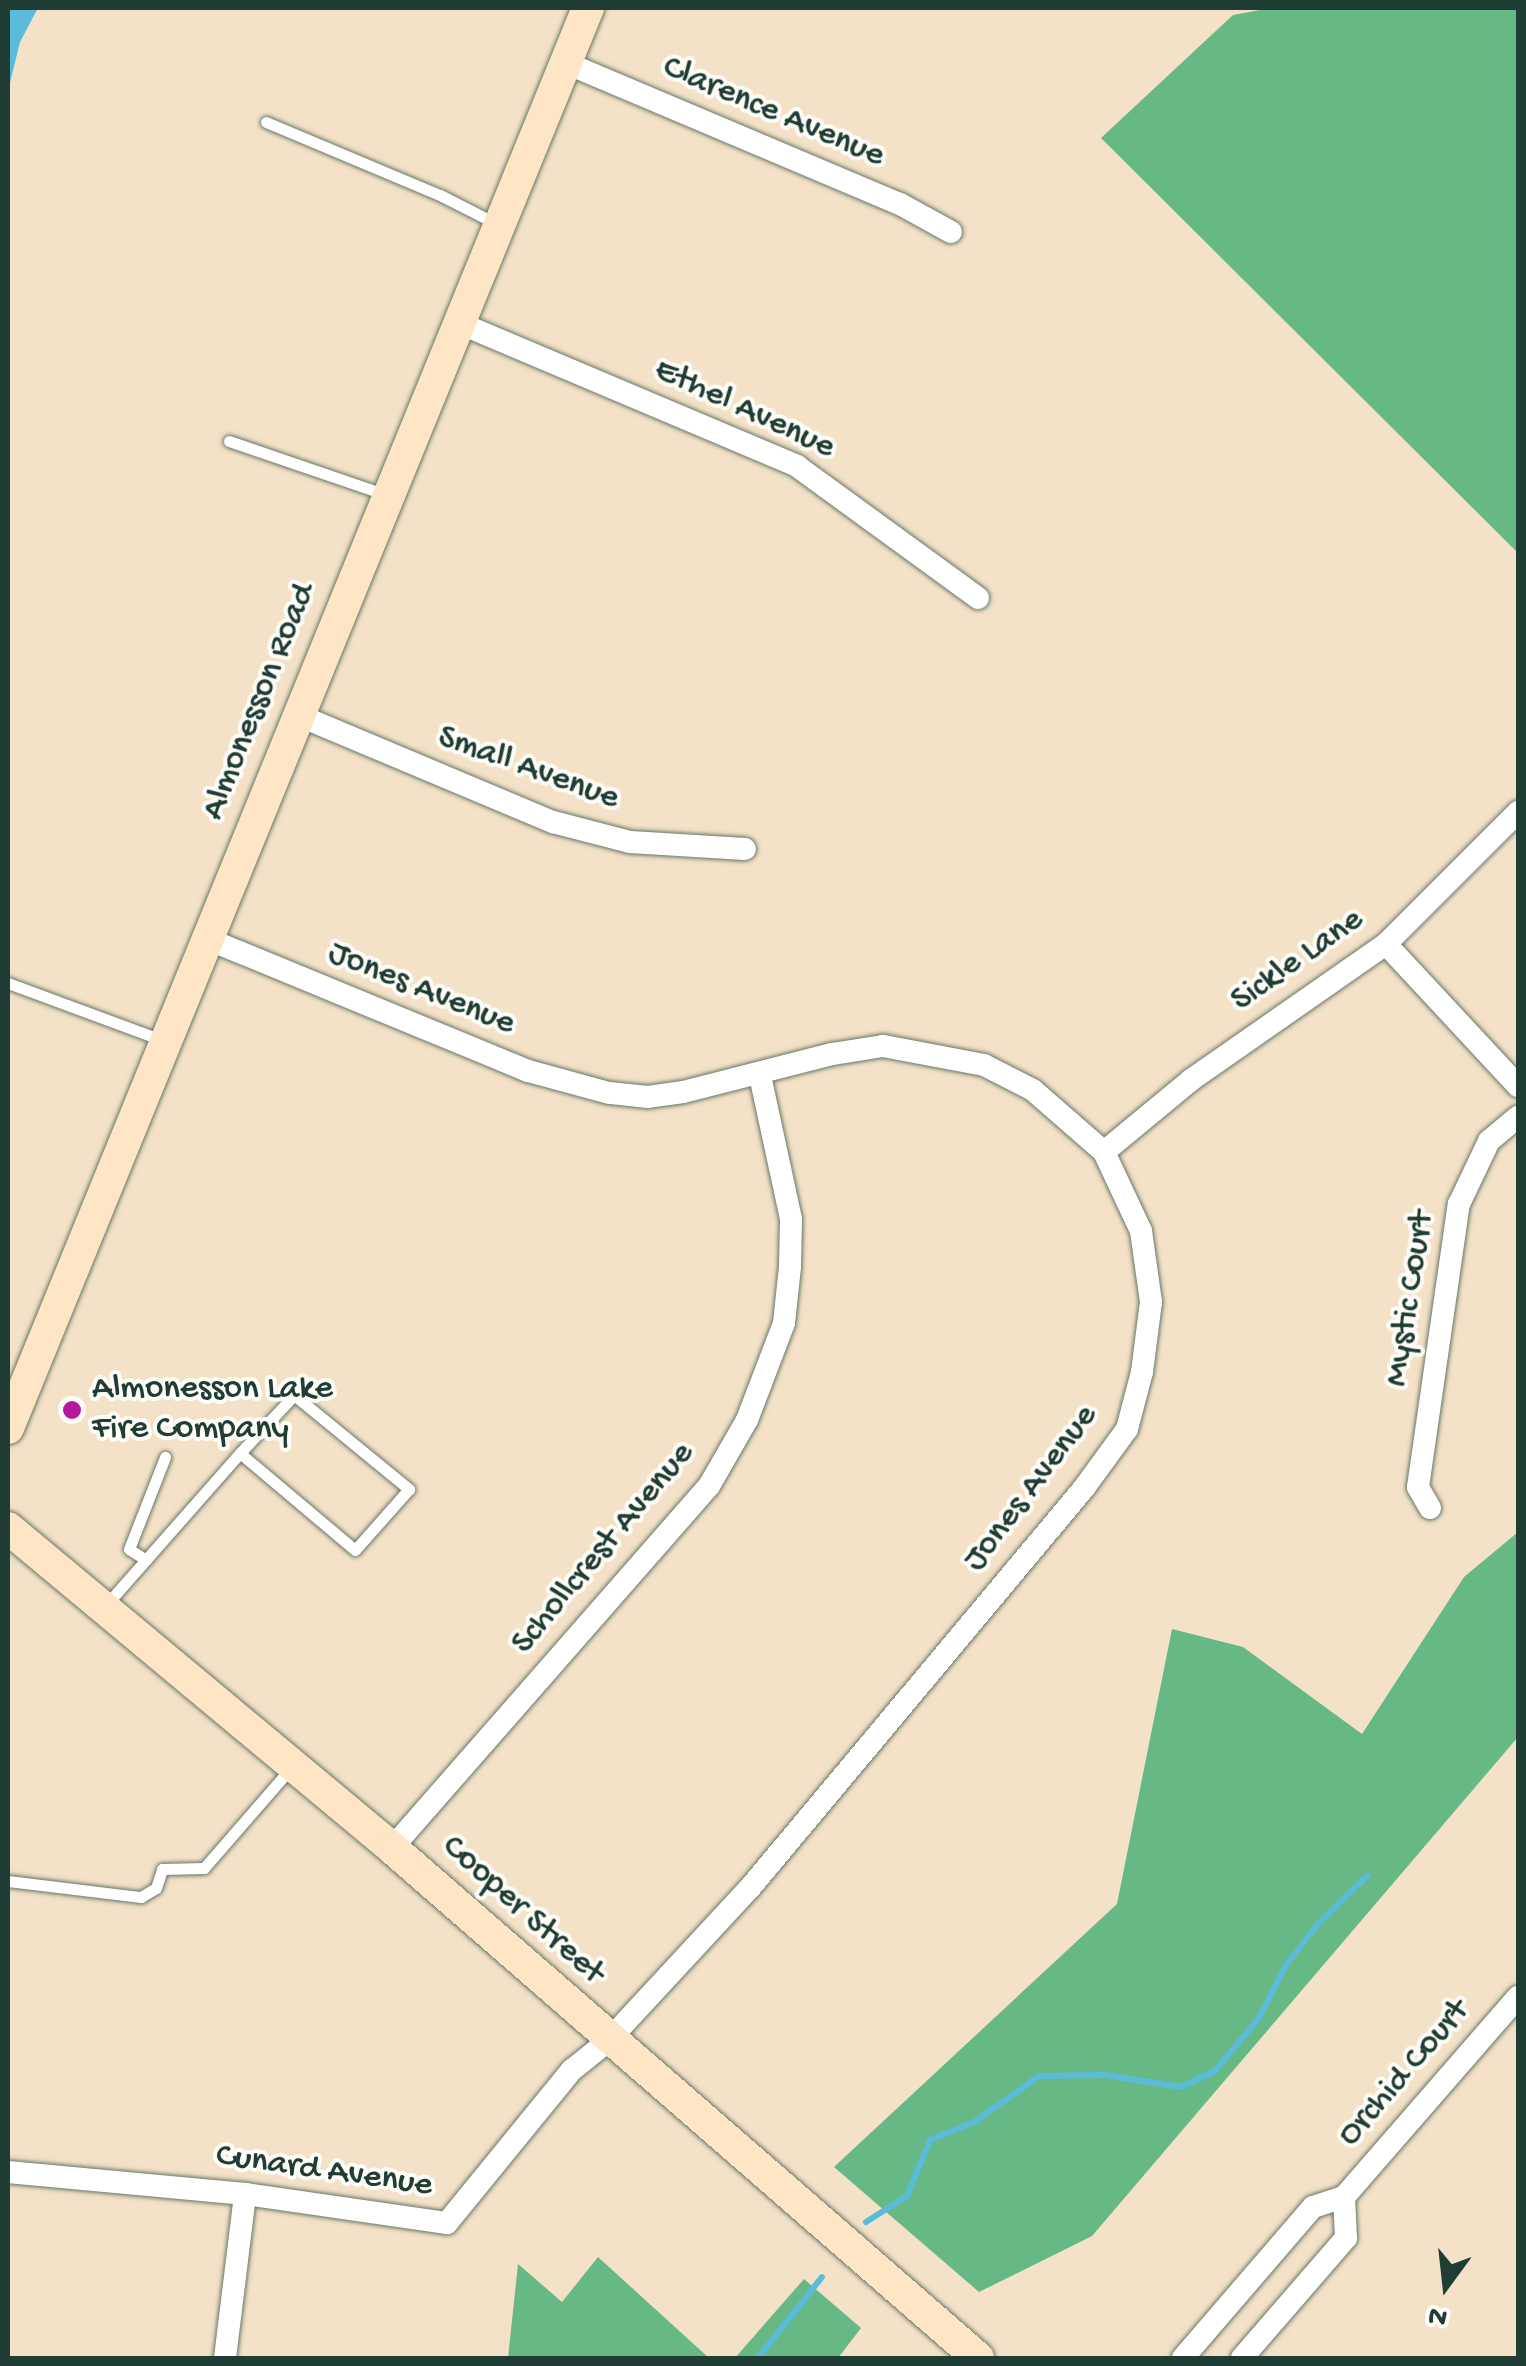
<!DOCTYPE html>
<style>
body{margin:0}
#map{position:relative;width:1526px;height:2366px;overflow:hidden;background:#f3e2c7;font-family:"Gochi Hand",sans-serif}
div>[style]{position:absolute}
.forest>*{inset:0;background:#66b885}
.water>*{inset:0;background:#5bbcd9}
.stream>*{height:6px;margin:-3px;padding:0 3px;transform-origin:3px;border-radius:3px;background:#5bbcd9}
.roads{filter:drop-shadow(0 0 2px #697767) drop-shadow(0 0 2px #697767)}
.lane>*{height:11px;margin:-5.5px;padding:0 5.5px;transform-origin:5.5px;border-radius:5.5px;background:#fff}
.street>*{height:22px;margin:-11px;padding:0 11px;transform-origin:11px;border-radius:11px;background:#fff}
.secondary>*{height:32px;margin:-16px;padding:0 16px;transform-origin:16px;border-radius:16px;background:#fde5c5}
.dots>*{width:28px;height:28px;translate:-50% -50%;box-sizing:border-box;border:5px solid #fdfcf7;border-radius:50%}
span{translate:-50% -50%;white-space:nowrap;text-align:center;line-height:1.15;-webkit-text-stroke:8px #fdfcf7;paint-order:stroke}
.street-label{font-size:35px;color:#1f3d34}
.poi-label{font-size:35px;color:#1f3d34}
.left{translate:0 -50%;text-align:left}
.frame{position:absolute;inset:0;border:10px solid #1f3d34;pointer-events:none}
.north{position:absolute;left:1396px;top:2236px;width:100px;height:100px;-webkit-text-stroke:8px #fdfcf7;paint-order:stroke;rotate:195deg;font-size:28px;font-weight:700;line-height:40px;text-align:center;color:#1f3d34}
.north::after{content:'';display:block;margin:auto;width:35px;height:45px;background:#1f3d34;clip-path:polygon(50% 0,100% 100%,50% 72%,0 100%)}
</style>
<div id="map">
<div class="forest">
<div style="clip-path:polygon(1271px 8px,1518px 8px,1518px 553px,1101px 138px,1233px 15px)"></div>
<div style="clip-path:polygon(1518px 1532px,1518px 1737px,1092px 2236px,979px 2292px,834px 2167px,1117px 1904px,1172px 1629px,1243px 1647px,1362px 1734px,1464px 1577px)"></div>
<div style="clip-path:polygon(598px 2257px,709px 2358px,508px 2358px,518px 2264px,562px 2302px)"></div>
<div style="clip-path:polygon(804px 2279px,861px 2328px,838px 2358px,735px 2358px)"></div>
</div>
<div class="water">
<div style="clip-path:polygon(8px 8px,38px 8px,20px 42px,8px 91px)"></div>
</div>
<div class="stream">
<div style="left:866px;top:2222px;width:49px;rotate:-32.4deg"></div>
<div style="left:907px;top:2196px;width:61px;rotate:-67.7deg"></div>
<div style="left:930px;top:2140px;width:50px;rotate:-22.4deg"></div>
<div style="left:976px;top:2121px;width:77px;rotate:-35.5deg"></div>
<div style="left:1039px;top:2076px;width:66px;rotate:-0.9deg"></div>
<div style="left:1105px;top:2075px;width:76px;rotate:9.1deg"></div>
<div style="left:1180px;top:2087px;width:37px;rotate:-24deg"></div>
<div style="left:1214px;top:2072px;width:70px;rotate:-50.2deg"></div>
<div style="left:1259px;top:2018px;width:59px;rotate:-63deg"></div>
<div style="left:1286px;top:1965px;width:52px;rotate:-52deg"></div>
<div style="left:1318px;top:1924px;width:69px;rotate:-44.4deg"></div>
<div style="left:758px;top:2358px;width:103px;rotate:-51.7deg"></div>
</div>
<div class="roads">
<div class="lane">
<div style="left:266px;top:122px;width:189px;rotate:22.8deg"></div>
<div style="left:440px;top:195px;width:62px;rotate:27deg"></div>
<div style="left:229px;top:441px;width:164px;rotate:18.9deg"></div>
<div style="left:8px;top:983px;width:164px;rotate:20.3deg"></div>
<div style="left:146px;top:1560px;width:20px;rotate:-147deg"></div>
<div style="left:129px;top:1549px;width:99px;rotate:-68.6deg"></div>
<div style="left:106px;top:1605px;width:203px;rotate:-48.6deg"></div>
<div style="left:240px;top:1453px;width:79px;rotate:-47deg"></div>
<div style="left:294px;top:1395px;width:149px;rotate:39.3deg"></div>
<div style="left:409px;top:1489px;width:81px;rotate:131.5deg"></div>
<div style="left:355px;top:1550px;width:150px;rotate:-139.9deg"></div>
<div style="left:8px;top:1881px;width:134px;rotate:6.9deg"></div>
<div style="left:141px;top:1897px;width:17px;rotate:-31deg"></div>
<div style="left:156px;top:1888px;width:20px;rotate:-72deg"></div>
<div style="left:162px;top:1869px;width:42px;rotate:-1.4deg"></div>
<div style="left:204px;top:1868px;width:133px;rotate:-49deg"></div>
</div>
<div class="street">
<div style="left:566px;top:63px;width:363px;rotate:22.9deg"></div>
<div style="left:900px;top:204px;width:58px;rotate:28.8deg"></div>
<div style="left:459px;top:323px;width:367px;rotate:22.9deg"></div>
<div style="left:797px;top:466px;width:224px;rotate:36.1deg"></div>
<div style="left:298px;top:715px;width:277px;rotate:22.8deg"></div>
<div style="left:553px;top:822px;width:80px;rotate:14.6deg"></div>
<div style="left:630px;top:842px;width:115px;rotate:3.5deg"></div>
<div style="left:1386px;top:944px;width:194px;rotate:47.1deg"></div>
<div style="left:1104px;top:1152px;width:113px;rotate:-39.6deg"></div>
<div style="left:1191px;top:1080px;width:238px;rotate:-34.9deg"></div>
<div style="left:1386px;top:944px;width:187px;rotate:-45deg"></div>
<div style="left:1430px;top:1508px;width:24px;rotate:-120deg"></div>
<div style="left:1418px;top:1487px;width:286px;rotate:-81.8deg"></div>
<div style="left:1459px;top:1204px;width:70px;rotate:-64.5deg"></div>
<div style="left:1489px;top:1141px;width:38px;rotate:-40deg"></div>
<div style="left:392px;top:1848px;width:481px;rotate:-48.8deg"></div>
<div style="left:709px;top:1486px;width:76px;rotate:-60.1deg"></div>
<div style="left:747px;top:1420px;width:104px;rotate:-69.1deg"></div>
<div style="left:784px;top:1323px;width:56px;rotate:-83.9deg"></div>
<div style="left:790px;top:1267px;width:48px;rotate:-88.8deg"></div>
<div style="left:791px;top:1219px;width:146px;rotate:-102.2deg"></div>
<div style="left:8px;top:2172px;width:238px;rotate:5.3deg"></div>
<div style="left:245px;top:2194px;width:204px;rotate:8.2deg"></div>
<div style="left:447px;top:2223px;width:198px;rotate:-50.8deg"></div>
<div style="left:572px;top:2070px;width:46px;rotate:-38.9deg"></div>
<div style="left:608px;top:2041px;width:207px;rotate:-47.2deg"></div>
<div style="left:749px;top:1889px;width:523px;rotate:-50.12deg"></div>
<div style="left:1084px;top:1488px;width:73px;rotate:-53.9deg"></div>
<div style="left:1127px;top:1429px;width:59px;rotate:-75.3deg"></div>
<div style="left:1142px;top:1372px;width:71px;rotate:-82.7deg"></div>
<div style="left:1151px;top:1302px;width:72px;rotate:-98deg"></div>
<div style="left:1141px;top:1231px;width:87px;rotate:-115.1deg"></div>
<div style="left:1104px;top:1152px;width:94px;rotate:-138.9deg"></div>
<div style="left:1033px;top:1090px;width:55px;rotate:-153deg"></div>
<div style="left:984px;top:1065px;width:103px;rotate:-169.3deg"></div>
<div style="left:883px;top:1046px;width:52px;rotate:171.1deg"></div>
<div style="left:832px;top:1054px;width:154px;rotate:165.7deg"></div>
<div style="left:683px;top:1092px;width:35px;rotate:172deg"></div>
<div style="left:648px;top:1097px;width:39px;rotate:-174deg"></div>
<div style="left:609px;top:1093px;width:84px;rotate:-164.8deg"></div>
<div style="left:528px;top:1071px;width:347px;rotate:-157.6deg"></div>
<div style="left:225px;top:2358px;width:165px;rotate:-83deg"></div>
<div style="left:1183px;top:2358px;width:199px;rotate:-49.3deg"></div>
<div style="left:1313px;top:2207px;width:33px;rotate:-18deg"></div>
<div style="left:1344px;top:2197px;width:265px;rotate:-49deg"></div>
<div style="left:1242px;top:2358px;width:159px;rotate:-49.1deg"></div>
<div style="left:1346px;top:2238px;width:41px;rotate:-92.8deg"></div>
</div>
<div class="secondary">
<div style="left:8px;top:1428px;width:1534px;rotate:-67.78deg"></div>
<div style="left:8px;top:1528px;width:500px;rotate:39.8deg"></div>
<div style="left:392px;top:1848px;width:777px;rotate:41.03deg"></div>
</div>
</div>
<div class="dots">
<div style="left:72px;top:1410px;background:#b5179e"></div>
</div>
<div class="street-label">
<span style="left:773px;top:113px;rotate:23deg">Clarence Avenue</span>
<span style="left:744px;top:410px;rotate:25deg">Ethel Avenue</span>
<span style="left:260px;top:702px;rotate:-68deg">Almonesson Road</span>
<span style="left:528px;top:769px;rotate:20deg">Small Avenue</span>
<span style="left:1298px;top:961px;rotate:-35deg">Sickle Lane</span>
<span style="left:421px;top:990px;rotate:22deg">Jones Avenue</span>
<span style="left:1411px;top:1299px;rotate:-81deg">Mystic Court</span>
<span style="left:1032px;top:1489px;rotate:-53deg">Jones Avenue</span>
<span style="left:604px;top:1549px;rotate:-50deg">Schollcrest Avenue</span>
<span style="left:522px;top:1911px;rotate:42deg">Cooper Street</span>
<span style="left:1405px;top:2074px;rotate:-49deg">Orchid Court</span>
<span style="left:324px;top:2172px;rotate:8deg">Cunard Avenue</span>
</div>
<div class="poi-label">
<span class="left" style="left:92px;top:1410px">Almonesson Lake<br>Fire Company</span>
</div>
<div class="frame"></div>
<div class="north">N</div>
</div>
